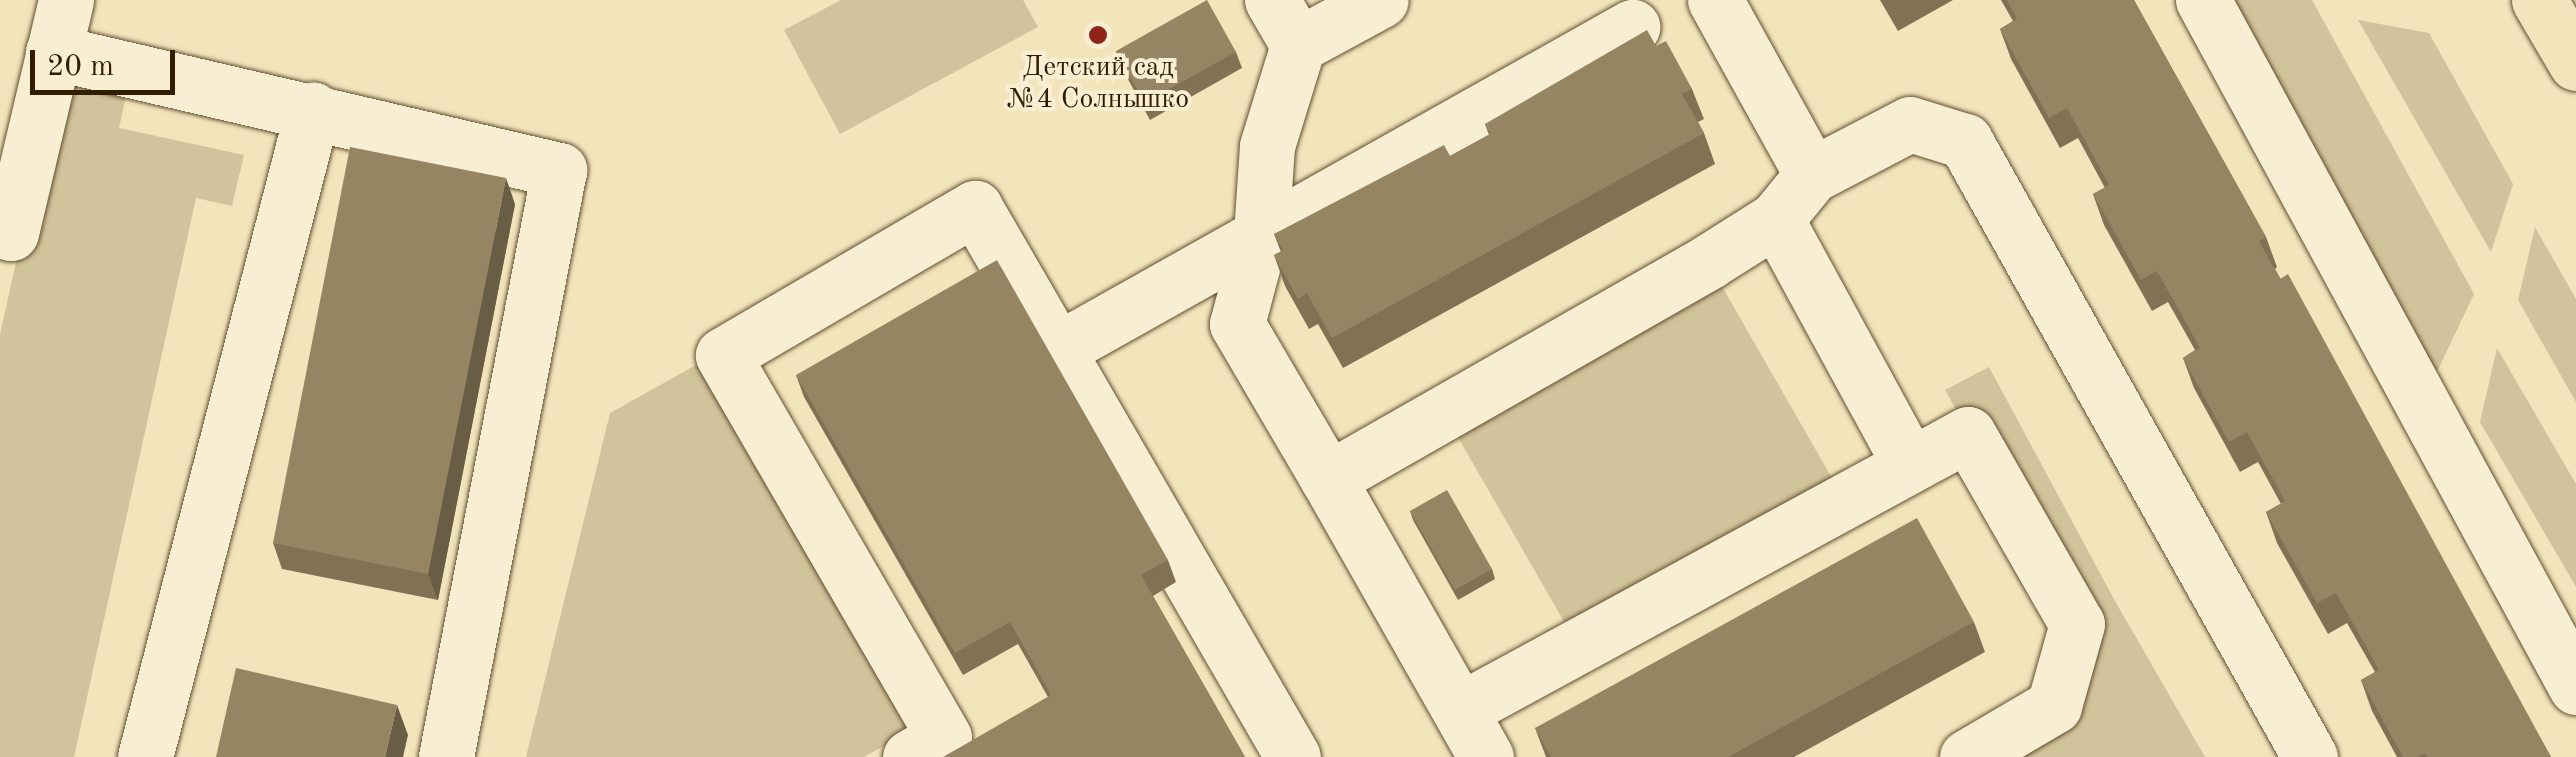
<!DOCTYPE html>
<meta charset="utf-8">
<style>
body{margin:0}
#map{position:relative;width:2576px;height:757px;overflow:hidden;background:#f2e5bc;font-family:"Old Standard TT",serif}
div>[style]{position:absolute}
.green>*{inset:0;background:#d1c39c}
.roads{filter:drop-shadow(0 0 2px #624f2f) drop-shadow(0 0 2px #624f2f)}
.minor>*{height:55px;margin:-27.5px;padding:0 27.5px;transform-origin:27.5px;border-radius:27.5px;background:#f7eed3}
.major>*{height:55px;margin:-27.5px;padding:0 27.5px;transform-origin:27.5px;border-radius:27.5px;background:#f2e5bc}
.wall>*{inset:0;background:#817254}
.shaded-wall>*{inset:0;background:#695d45}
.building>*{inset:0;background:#968562}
.dots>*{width:28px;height:28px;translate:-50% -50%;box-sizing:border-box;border:5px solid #f7eed3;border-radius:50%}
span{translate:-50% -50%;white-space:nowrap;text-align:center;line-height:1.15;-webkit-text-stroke:8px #f7eed3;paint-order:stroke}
.poi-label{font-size:28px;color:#321d00}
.scale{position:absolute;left:30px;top:50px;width:145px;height:45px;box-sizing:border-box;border:5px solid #321d00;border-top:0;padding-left:12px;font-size:30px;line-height:35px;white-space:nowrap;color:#321d00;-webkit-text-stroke:8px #f7eed3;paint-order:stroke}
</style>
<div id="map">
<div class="green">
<div style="clip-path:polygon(841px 0,1023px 0,1038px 27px,840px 134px,784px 30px)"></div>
<div style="clip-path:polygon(2230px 0,2312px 0,2474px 294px,2435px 376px)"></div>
<div style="clip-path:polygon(2358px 20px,2429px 33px,2513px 184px,2491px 252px)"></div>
<div style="clip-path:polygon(57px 75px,127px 91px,119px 128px,244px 155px,232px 206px,196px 198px,74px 757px,0 757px,0 335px)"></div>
<div style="clip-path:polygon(2535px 227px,2576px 299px,2576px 402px,2518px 300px)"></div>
<div style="clip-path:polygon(1708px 262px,1844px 499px,1578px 646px,1444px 413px)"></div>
<div style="clip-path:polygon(2497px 348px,2576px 484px,2576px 587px,2480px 422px)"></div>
<div style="clip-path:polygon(705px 360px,911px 731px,864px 757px,526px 757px,610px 413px)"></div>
<div style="clip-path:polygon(1989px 367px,2115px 601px,2205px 757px,1967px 757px,2010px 733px,2077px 624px,1945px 390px)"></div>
</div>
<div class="roads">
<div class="minor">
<div style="left:1272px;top:0;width:52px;rotate:60deg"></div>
<div style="left:1715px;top:0;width:200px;rotate:61deg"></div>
<div style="left:2203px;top:0;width:782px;rotate:61.5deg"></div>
<div style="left:53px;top:52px;width:520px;rotate:13.13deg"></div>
<div style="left:559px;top:170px;width:598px;rotate:100.9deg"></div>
<div style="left:1776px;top:219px;width:278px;rotate:61.4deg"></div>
<div style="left:0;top:230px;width:11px;rotate:15deg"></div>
<div style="left:11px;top:233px;width:239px;rotate:-76.7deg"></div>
<div style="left:1057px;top:350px;width:660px;rotate:-29.32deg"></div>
<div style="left:1328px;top:479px;width:180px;rotate:-120.4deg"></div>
<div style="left:1237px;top:324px;width:93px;rotate:-75.1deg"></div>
<div style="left:1261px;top:234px;width:88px;rotate:-86.1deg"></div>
<div style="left:1267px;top:146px;width:106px;rotate:-72.9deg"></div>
<div style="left:1298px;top:45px;width:94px;rotate:-28.5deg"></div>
<div style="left:1460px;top:710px;width:578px;rotate:-28.52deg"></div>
<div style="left:1968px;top:434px;width:219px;rotate:60.2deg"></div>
<div style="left:2077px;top:624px;width:85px;rotate:105.7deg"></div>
<div style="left:2054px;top:706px;width:101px;rotate:149.6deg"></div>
<div style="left:145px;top:757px;width:669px;rotate:-75.47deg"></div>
<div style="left:910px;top:757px;width:39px;rotate:-30deg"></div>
<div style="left:944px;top:737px;width:441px;rotate:-120.1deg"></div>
<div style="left:723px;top:355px;width:292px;rotate:-30.3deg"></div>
<div style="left:975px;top:208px;width:634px;rotate:59.92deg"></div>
<div style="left:1486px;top:757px;width:320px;rotate:-119.6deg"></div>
<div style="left:1328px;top:479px;width:438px;rotate:-29.7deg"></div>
<div style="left:1708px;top:262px;width:80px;rotate:-32.3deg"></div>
<div style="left:1776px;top:219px;width:57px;rotate:-50.7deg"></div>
<div style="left:1812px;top:175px;width:110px;rotate:-27.5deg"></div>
<div style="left:1910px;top:124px;width:58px;rotate:17.2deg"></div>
<div style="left:1965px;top:141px;width:706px;rotate:60.75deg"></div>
</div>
<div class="major">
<div style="left:2539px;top:0;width:73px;rotate:59.6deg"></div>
</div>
</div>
<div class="wall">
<div style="clip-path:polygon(1880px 0,1953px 0,1898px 31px)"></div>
<div style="clip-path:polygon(2001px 0,2134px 0,2266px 237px,2277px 267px,2275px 269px,2551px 757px,2397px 757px,2372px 711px,2361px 680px,2375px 672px,2347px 623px,2328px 634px,2277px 543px,2266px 512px,2281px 504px,2258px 462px,2240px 472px,2194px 388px,2183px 358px,2195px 350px,2168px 302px,2152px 311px,2104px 225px,2093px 194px,2105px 188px,2078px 138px,2060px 148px,2011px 59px,2000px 29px,2013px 21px)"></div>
<div style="clip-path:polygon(1656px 46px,1692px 89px,1704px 119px,1698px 122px,1704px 133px,1715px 164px,1343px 368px,1318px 324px,1309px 329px,1285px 286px,1274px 255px,1281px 252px,1274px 234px,1450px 156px,1489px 135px,1485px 124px)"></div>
<div style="clip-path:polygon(1116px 51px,1236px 52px,1242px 68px,1150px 120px,1122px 68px)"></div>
<div style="clip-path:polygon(515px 204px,438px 600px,282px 569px,273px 543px)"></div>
<div style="clip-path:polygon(796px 375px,1168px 560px,1176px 582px,1153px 596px,1245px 757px,1048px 697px,1018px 644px,963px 675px,804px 397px)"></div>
<div style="clip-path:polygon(1410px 511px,1492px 569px,1495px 579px,1458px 600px,1413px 520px)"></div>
<div style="clip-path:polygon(1974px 622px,1985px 652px,1794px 757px,1546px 757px,1535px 728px)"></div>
</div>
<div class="shaded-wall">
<div style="clip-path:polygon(506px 178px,515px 204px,438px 600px,428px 574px)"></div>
<div style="clip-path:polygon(397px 705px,408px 735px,403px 757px,385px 757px)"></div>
</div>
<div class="building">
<div style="clip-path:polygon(1207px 0,1236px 52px,1144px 103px,1116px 51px)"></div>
<div style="clip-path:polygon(2007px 0,2134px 0,2266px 237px,2259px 241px,2280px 279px,2288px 274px,2551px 757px,2427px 757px,2425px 753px,2418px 757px,2403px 757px,2361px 680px,2379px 670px,2336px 593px,2317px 603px,2266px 512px,2285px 501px,2247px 432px,2229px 442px,2183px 358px,2200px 348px,2157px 271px,2141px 280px,2093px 194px,2109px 185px,2067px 108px,2049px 118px,2000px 29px,2017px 19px)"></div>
<div style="clip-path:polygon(1647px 30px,1656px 46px,1666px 41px,1692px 89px,1682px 94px,1704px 133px,1332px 338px,1307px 293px,1298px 299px,1274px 255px,1283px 250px,1274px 234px,1444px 145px,1450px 156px,1490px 134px,1485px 124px)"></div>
<div style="clip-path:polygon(350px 147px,506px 178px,428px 574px,273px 543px)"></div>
<div style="clip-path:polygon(997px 260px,1168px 560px,1141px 575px,1245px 757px,943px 757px,1051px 695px,1010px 622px,955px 653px,796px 375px)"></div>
<div style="clip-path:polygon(1447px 490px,1492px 569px,1455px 590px,1410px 511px)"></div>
<div style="clip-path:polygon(1917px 518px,1974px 622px,1728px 757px,1551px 757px,1535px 728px)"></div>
<div style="clip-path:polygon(236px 668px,397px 705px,385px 757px,216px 757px)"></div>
</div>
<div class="dots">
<div style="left:1098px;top:35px;background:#8f2418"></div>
</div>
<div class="poi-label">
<span style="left:1098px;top:84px">Детский сад<br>№4 Солнышко</span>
</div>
<div class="scale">20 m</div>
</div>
